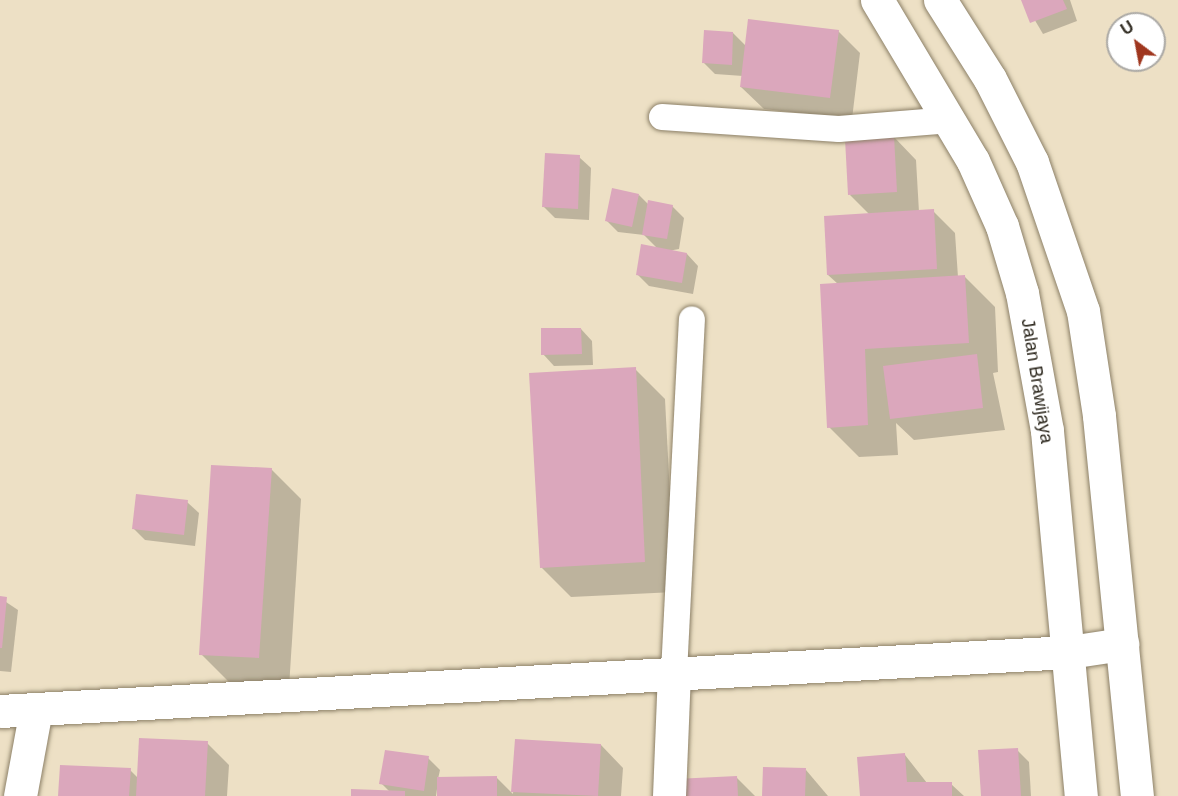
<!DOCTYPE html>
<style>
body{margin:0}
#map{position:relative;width:1178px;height:796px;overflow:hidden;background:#ede0c5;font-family:Helvetica,sans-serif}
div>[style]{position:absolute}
.shadow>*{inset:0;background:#0003}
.building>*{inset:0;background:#dba7bc}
.roads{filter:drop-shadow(0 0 2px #8c8067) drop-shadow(0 0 2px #8c8067)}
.service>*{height:26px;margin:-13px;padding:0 13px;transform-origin:13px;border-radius:13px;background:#fff}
.minor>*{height:33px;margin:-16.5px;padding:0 16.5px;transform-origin:16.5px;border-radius:16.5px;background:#fff}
.trunk>*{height:33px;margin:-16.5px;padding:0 16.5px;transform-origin:16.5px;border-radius:16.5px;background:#fff}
span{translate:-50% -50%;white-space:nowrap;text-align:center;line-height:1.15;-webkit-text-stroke:4.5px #fff;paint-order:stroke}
.street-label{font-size:18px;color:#2c271d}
.north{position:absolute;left:1106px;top:12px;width:60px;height:60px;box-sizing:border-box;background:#fff;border:2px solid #aba9a5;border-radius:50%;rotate:328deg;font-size:16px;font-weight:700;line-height:24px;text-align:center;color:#2c271d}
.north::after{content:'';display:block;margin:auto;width:21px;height:27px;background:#9f361e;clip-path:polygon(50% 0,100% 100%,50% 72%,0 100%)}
</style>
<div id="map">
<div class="shadow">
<div style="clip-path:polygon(1023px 0,1070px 0,1077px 21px,1043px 34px)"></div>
<div style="clip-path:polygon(838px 31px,860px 53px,852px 119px,764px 109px,741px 87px,743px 76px,715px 74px,704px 63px,733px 33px,747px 47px)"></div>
<div style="clip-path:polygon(894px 137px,916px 160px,919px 212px,933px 211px,955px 233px,958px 277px,965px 277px,995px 307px,998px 372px,993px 373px,1005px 430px,914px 440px,896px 423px,898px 455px,859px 457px,829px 427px,838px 284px,828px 275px,870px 215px,850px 195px)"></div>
<div style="clip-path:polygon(579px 157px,591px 168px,589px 220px,555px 218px,544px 207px)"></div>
<div style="clip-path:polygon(639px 195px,649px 205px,672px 206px,684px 218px,679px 249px,668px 251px,687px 254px,698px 266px,693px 294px,649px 286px,637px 274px,658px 249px,644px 235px,618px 232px,607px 221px)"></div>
<div style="clip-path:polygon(581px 329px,592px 341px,593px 365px,554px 366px,543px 354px)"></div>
<div style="clip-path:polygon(635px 369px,665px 399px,675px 592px,571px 597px,541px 567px)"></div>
<div style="clip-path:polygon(271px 469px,301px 499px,289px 688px,231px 684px,201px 654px)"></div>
<div style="clip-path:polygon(187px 502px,199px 513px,195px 546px,145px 540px,134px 529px)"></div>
<div style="clip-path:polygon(0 598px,18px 610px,11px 672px,0 671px)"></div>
<div style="clip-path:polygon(516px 741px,601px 745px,623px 768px,621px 796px,439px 796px,437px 789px,436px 796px,352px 796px,390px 792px,381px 783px,428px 758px,440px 770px,438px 779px,496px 777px,513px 794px)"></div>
<div style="clip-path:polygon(207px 743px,229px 765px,227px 796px,60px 796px,130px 770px,138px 778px)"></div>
<div style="clip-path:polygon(1017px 750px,1029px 762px,1031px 796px,982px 796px)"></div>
<div style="clip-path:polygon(905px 755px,927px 783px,951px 784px,964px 796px,861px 796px)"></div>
<div style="clip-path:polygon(806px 770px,828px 796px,763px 796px)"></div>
<div style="clip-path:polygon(737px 778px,755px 796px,677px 796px)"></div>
</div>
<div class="building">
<div style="clip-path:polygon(1021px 0,1063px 0,1067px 9px,1030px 23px)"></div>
<div style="clip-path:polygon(748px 19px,839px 30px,830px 98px,740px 87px)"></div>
<div style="clip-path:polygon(704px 30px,733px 32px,732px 65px,702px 63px)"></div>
<div style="clip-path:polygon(894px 136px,897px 192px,848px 195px,845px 139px)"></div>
<div style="clip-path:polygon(545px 153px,580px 155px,578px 209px,542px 207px)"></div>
<div style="clip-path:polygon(612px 188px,639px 194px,632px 227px,605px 221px)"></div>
<div style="clip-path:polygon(648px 200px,673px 205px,667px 239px,642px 235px)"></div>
<div style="clip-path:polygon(934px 209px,937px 269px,827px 275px,824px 216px)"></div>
<div style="clip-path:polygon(641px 244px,687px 253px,682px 283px,636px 275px)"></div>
<div style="clip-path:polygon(965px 275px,969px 343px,865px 349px,868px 425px,827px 428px,820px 284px)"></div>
<div style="clip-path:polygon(541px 328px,581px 328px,582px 354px,541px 355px)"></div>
<div style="clip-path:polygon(977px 354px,983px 408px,890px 419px,883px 366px)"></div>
<div style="clip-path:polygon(636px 367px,645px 562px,540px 568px,529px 373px)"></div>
<div style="clip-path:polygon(211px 465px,272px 468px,259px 658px,199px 655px)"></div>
<div style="clip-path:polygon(136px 494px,188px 500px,184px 535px,132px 529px)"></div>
<div style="clip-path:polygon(0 596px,7px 597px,2px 648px,0 648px)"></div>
<div style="clip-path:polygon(139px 738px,208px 741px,205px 796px,136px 796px)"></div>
<div style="clip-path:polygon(515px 739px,601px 744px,598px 796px,511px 792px)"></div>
<div style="clip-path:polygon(1018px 748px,1021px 796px,981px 796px,978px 750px)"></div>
<div style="clip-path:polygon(385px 750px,429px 756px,424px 791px,379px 784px)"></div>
<div style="clip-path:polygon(905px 753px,907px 782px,952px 782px,952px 796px,860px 796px,857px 757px)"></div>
<div style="clip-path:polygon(60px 765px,131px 768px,129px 796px,58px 796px)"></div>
<div style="clip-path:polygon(763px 767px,806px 768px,805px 796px,762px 796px)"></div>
<div style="clip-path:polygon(497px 776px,497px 796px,437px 796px,437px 777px)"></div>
<div style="clip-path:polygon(737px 776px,738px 796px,675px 796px,675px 779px)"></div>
<div style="clip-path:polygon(351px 789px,405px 791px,405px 796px,351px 796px)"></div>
</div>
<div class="roads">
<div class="service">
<div style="left:662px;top:117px;width:177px;rotate:3.9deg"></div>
<div style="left:839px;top:129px;width:112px;rotate:-4.6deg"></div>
<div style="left:674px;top:673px;width:354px;rotate:-87.1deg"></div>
</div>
<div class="minor">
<div style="left:0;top:711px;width:1071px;rotate:-3.16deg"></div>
<div style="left:1069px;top:652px;width:54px;rotate:-8.6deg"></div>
<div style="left:20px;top:796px;width:88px;rotate:-79.6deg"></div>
<div style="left:669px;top:796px;width:123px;rotate:-87.7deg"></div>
</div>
<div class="trunk">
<div style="left:877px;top:0;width:187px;rotate:59.2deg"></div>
<div style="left:973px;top:161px;width:71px;rotate:66deg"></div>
<div style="left:1002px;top:226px;width:70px;rotate:73.4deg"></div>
<div style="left:1022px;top:293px;width:140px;rotate:79.7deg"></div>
<div style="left:1047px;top:431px;width:367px;rotate:84.7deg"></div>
<div style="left:940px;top:0;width:93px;rotate:57.7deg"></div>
<div style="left:990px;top:79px;width:93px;rotate:63.2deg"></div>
<div style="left:1032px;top:162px;width:157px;rotate:71.1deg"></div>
<div style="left:1083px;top:311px;width:106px;rotate:81.3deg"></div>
<div style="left:1099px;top:416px;width:382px;rotate:84.3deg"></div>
</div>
</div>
<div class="street-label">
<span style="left:1037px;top:381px;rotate:81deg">Jalan Brawijaya</span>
</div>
<div class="north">U</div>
</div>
